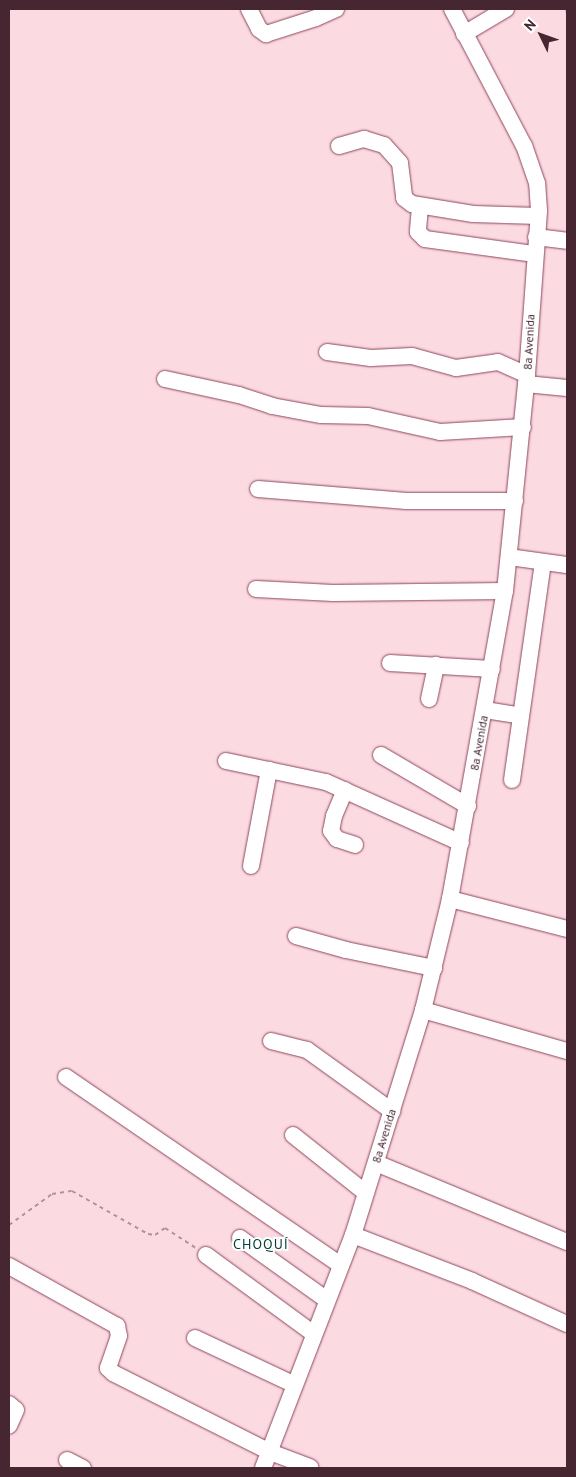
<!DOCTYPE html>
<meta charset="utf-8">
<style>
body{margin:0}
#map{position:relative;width:576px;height:1477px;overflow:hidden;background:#fcdae2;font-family:"PT Sans",sans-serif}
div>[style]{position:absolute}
.stream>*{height:3px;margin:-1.5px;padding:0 1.5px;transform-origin:1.5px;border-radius:1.5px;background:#83c2f1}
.path>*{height:2px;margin-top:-1px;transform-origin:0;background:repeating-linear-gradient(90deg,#b19099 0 4px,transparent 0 8px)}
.roads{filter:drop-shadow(0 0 1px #8c465c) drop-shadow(0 0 1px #8c465c)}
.minor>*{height:16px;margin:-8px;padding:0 8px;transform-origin:8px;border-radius:8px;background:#fff}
span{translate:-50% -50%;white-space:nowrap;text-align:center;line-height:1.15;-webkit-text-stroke:4px #fff;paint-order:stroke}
.street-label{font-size:12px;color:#462630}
.neighbourhood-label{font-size:14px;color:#014139;letter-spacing:1px}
.frame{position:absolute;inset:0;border:10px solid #462630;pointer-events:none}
.north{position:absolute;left:516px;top:10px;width:50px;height:50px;-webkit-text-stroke:4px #fff;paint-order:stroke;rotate:312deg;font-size:14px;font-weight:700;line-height:20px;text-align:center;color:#462630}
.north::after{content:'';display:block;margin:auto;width:18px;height:22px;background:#462630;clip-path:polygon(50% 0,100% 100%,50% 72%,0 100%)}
</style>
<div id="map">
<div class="stream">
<div style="left:566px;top:9px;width:4px;rotate:76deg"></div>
</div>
<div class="path">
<div style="left:9px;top:1225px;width:53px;rotate:-35.8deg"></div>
<div style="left:52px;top:1194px;width:20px;rotate:-9deg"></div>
<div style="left:72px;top:1191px;width:87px;rotate:29.5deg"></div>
<div style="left:148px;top:1234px;width:7px;rotate:8deg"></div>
<div style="left:155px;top:1235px;width:12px;rotate:-35deg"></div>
<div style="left:165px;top:1228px;width:37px;rotate:33deg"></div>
</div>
<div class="roads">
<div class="minor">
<div style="left:249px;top:9px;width:22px;rotate:63deg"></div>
<div style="left:259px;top:29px;width:9px;rotate:36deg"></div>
<div style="left:266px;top:34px;width:52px;rotate:-17.7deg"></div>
<div style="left:316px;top:18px;width:22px;rotate:-24deg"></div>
<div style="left:464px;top:34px;width:49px;rotate:-30.8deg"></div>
<div style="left:339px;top:146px;width:26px;rotate:-16deg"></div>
<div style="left:364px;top:139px;width:21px;rotate:17deg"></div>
<div style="left:384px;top:145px;width:24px;rotate:48deg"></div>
<div style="left:400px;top:163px;width:35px;rotate:83deg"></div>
<div style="left:404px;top:198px;width:10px;rotate:37deg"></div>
<div style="left:412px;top:204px;width:62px;rotate:9.3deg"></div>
<div style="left:473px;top:214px;width:65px;rotate:1.8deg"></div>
<div style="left:420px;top:207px;width:25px;rotate:95deg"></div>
<div style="left:418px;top:232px;width:10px;rotate:45deg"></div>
<div style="left:425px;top:239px;width:111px;rotate:7.8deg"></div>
<div style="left:536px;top:237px;width:31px;rotate:7deg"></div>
<div style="left:327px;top:352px;width:44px;rotate:7.8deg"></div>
<div style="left:371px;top:358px;width:41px;rotate:-2.8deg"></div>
<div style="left:412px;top:356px;width:46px;rotate:15.3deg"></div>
<div style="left:456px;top:368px;width:42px;rotate:-8.1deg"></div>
<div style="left:498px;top:362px;width:32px;rotate:24deg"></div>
<div style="left:165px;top:379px;width:76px;rotate:12.2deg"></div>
<div style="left:239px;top:395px;width:35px;rotate:18deg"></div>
<div style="left:272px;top:406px;width:50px;rotate:10.4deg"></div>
<div style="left:321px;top:415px;width:47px;rotate:1.2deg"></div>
<div style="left:368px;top:416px;width:74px;rotate:12.5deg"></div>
<div style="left:440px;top:432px;width:83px;rotate:-3.4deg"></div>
<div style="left:526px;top:384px;width:41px;rotate:5.6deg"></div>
<div style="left:258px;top:489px;width:149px;rotate:4.6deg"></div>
<div style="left:407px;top:501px;width:108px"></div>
<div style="left:509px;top:557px;width:59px;rotate:7.9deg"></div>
<div style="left:256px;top:589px;width:77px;rotate:3deg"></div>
<div style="left:333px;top:593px;width:172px;rotate:-0.7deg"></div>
<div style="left:390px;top:663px;width:102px;rotate:3.4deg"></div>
<div style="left:429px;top:699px;width:35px;rotate:-78deg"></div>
<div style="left:485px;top:710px;width:36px;rotate:9deg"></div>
<div style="left:381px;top:755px;width:101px;rotate:30.4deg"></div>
<div style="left:226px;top:761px;width:102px;rotate:11.9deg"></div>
<div style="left:326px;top:782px;width:148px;rotate:24.3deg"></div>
<div style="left:512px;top:780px;width:220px;rotate:-81.9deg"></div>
<div style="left:345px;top:790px;width:28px;rotate:113deg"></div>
<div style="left:334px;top:816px;width:15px;rotate:101deg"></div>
<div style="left:331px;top:831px;width:10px;rotate:53deg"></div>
<div style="left:337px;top:839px;width:19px;rotate:18deg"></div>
<div style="left:251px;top:866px;width:98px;rotate:-79.4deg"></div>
<div style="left:450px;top:899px;width:121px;rotate:14.4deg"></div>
<div style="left:296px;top:936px;width:52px;rotate:15.6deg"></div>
<div style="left:346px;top:950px;width:90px;rotate:11.6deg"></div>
<div style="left:423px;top:1010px;width:150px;rotate:15.9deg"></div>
<div style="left:271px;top:1041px;width:37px;rotate:14deg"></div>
<div style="left:307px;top:1050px;width:105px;rotate:35.7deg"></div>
<div style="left:66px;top:1077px;width:333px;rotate:34.4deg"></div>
<div style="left:293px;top:1135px;width:93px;rotate:38.5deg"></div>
<div style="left:376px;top:1163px;width:207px;rotate:22.5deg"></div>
<div style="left:353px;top:1235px;width:128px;rotate:21.1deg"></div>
<div style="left:472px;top:1281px;width:104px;rotate:24.4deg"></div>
<div style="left:240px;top:1238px;width:107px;rotate:35.5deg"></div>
<div style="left:206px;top:1255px;width:134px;rotate:36.2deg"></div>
<div style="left:9px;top:1266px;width:124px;rotate:29.1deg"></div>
<div style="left:117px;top:1326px;width:10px;rotate:79deg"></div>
<div style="left:119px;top:1336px;width:34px;rotate:109deg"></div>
<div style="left:108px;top:1368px;width:7px;rotate:45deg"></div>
<div style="left:113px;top:1373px;width:176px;rotate:26.7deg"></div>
<div style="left:270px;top:1452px;width:43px;rotate:20.6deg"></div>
<div style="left:195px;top:1338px;width:110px;rotate:25.2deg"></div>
<div style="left:9px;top:1404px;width:9px;rotate:41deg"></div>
<div style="left:16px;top:1410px;width:17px;rotate:114deg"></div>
<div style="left:67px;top:1460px;width:18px;rotate:27deg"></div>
<div style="left:263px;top:1468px;width:250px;rotate:-68.9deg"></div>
<div style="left:353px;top:1235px;width:236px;rotate:-72.7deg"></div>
<div style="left:423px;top:1010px;width:114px;rotate:-76.3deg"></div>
<div style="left:450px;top:899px;width:313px;rotate:-79.9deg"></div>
<div style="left:505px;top:591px;width:217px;rotate:-84.2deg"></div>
<div style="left:527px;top:375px;width:165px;rotate:-85.8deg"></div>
<div style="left:539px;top:210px;width:27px;rotate:-94deg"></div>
<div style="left:537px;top:183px;width:39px;rotate:-109deg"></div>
<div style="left:524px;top:146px;width:155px;rotate:-117.7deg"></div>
</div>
</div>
<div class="street-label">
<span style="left:529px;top:342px;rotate:-87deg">8a Avenida</span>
<span style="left:479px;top:743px;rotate:-80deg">8a Avenida</span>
<span style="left:384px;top:1136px;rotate:-73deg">8a Avenida</span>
</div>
<div class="neighbourhood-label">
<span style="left:261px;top:1244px">CHOQUÍ</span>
</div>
<div class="frame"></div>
<div class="north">N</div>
</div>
